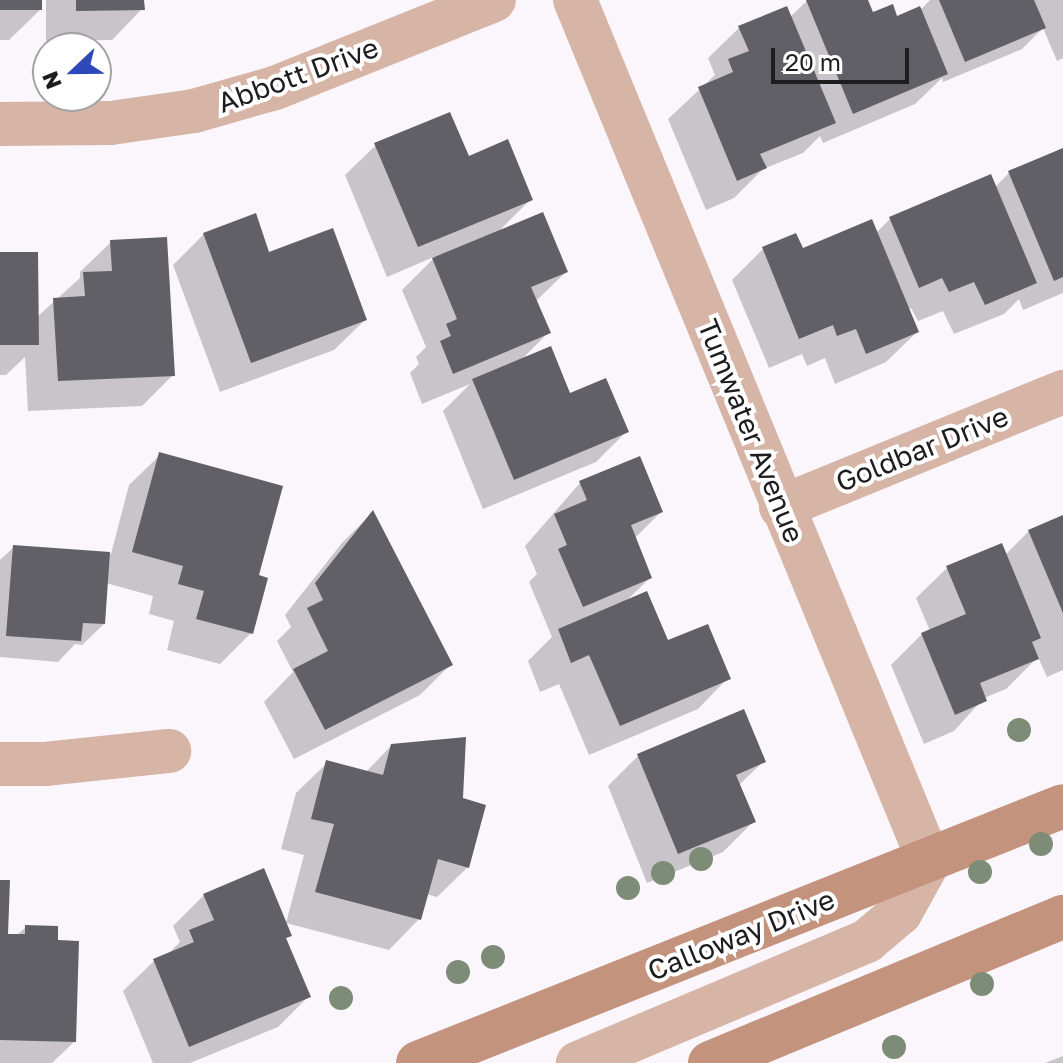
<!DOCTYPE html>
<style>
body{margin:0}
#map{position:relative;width:1063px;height:1063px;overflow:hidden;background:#fbf6fc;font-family:"Golos Text",sans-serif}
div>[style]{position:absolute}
.shadow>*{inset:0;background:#0003}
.building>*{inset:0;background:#606066}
.minor>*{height:44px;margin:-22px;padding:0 22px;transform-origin:22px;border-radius:22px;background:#d6b4a6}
.secondary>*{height:44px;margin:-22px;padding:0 22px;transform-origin:22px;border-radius:22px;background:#c4937d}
.trees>*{width:24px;height:24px;margin:-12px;border-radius:50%;background:#7d8c77}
span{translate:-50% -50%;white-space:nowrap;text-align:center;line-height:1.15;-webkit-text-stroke:8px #fff;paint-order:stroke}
.street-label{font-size:28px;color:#1d1c1e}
.north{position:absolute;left:32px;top:32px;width:80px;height:80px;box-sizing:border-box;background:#fff;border:2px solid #a5a4a5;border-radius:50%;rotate:248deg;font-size:22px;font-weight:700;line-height:32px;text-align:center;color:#1d1c1e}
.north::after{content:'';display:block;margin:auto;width:28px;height:36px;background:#2d49b9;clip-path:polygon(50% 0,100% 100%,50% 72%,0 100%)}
.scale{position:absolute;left:771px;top:48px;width:138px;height:36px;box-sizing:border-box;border:4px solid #1d1c1e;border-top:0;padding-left:10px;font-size:24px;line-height:28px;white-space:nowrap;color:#1d1c1e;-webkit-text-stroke:6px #fff;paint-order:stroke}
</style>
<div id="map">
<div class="shadow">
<div style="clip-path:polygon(0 0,40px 0,40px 10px,9px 40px,0 40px)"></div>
<div style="clip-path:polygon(46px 0,142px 0,142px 9px,112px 40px,46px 41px)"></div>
<div style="clip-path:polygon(808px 0,866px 0,872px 15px,896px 18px,920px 10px,930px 0,1063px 0,1063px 58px,1057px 61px,1043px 28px,1022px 49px,943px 82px,942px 78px,915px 104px,823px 143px,820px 136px,803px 153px,763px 169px,734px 198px,706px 210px,668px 119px,715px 75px,708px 58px,739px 28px,789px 18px)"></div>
<div style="clip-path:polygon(376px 145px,468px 158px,531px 199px,497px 233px,566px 272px,535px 302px,548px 333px,520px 361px,626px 432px,596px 462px,483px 509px,443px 411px,470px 384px,422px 404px,410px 373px,419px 364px,416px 357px,426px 347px,402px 290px,436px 256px,387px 277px,345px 175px)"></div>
<div style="clip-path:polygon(1063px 150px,1063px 293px,1023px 310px,1019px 299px,1004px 314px,954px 334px,943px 311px,918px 321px,911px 308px,908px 309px,917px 332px,886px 362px,835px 384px,825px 358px,807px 366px,802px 354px,769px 368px,732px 280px,763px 249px,801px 251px,876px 233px,890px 219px,995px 187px,1009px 173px)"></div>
<div style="clip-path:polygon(204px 234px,268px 254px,365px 320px,334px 350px,220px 392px,173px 265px)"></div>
<div style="clip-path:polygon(111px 242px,173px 375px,142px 406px,28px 411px,25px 357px,6px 375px,0 375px,0 254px,37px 317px,80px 278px,80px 272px)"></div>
<div style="clip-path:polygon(160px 455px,256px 577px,251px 633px,220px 664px,167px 650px,174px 621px,149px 614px,153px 596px,106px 583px,104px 624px,82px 645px,75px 644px,58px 662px,0 657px,0 560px,14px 547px,111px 554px,129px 485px)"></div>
<div style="clip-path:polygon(580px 483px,661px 512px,634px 539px,650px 578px,625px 602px,667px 642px,728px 678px,698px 709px,589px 755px,559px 684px,540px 692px,528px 661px,552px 637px,529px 582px,537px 574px,525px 546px)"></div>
<div style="clip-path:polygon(372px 513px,450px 665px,420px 695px,294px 759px,264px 702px,293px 672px,277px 641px,291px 627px,285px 615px,342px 543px)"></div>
<div style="clip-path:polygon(1063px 517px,1063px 670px,1047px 677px,1038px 657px,1006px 689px,984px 698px,954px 731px,924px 744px,891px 665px,922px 634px,930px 631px,916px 598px,947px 568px,1005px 555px,1029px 531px)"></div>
<div style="clip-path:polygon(392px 745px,461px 799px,468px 867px,437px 897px,426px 894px,419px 919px,389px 950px,286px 923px,304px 855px,281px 849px,296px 793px,327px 763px,365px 773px)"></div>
<div style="clip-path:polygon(638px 756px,764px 761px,738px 786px,753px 822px,723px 852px,647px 883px,608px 786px)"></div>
<div style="clip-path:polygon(0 882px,6px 936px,16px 936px,26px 927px,56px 942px,74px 1042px,52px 1063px,0 1063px)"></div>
<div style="clip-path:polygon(204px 895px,289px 935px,285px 940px,308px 997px,278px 1027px,190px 1063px,153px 1063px,123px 991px,154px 961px,167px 955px,180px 942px,173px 926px)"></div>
<div style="clip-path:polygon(1063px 1056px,1063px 1063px,1045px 1063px)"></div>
</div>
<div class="building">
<div style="clip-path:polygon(0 0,42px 0,42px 10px,0 10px)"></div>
<div style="clip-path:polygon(76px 0,144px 0,145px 10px,76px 11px)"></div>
<div style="clip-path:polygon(806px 0,868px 0,873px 12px,893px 4px,897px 16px,920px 6px,948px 74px,853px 114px)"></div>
<div style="clip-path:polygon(939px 0,1034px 0,1046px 28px,965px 62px)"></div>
<div style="clip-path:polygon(787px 6px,836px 123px,760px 154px,767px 168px,737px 181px,698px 87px,733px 72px,728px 59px,749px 51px,738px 26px)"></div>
<div style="clip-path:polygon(450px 112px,469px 156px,508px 139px,533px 200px,418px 247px,374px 143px)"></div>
<div style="clip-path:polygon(1063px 148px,1063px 277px,1054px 281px,1008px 171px)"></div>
<div style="clip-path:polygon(991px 174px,1037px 283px,985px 305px,974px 282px,949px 292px,942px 278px,919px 288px,889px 217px)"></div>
<div style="clip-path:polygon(543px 212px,568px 272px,531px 287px,551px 333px,453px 374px,440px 341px,451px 336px,446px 324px,457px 319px,432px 258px)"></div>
<div style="clip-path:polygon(256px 213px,269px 252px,333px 228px,367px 320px,251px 363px,203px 233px)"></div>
<div style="clip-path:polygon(872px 219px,919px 332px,866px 354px,856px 329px,837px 336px,833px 325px,799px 339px,762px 247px,796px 233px,803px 248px)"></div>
<div style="clip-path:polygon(167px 237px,175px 376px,58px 381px,53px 298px,85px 296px,83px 272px,112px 271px,110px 240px)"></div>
<div style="clip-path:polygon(0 252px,38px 252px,39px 345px,0 345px)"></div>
<div style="clip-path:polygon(551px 346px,570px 393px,606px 378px,629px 432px,514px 480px,472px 379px)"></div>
<div style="clip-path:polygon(159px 452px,283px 486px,259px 575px,268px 578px,253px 634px,196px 619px,204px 591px,178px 584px,183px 566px,132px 552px)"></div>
<div style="clip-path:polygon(640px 456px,663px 512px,631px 525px,652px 578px,583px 607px,558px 549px,567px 545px,554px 514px,587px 500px,579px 481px)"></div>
<div style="clip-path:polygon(373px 510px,453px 665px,325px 730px,293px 669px,328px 651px,307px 608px,323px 600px,315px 583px)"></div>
<div style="clip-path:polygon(1063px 515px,1063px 613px,1028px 530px)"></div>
<div style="clip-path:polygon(1002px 543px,1041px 638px,1032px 642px,1039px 659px,980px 683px,987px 701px,955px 715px,921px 633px,966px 614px,946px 566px)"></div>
<div style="clip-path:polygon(13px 545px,110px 552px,105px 624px,83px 623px,81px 641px,6px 636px)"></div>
<div style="clip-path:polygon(647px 591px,668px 640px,708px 624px,731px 679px,620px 726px,589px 655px,571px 663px,558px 629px)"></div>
<div style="clip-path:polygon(744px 709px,766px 762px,736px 775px,756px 822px,678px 854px,637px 754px)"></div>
<div style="clip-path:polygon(466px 737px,463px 798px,486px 805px,469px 868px,438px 859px,421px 920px,315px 892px,334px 824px,311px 819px,326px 760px,383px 775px,391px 744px)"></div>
<div style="clip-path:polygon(264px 868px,292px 936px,286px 938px,311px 997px,189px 1047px,153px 959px,194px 942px,189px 930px,214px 920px,203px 894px)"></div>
<div style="clip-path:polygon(0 880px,10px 880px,8px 934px,25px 934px,25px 925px,58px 926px,58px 940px,79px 941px,76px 1042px,0 1040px)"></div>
</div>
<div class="minor">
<div style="left:575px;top:0;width:931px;rotate:67.65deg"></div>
<div style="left:929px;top:861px;width:60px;rotate:119.1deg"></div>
<div style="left:900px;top:913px;width:43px;rotate:139.7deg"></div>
<div style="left:867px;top:941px;width:314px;rotate:157.1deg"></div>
<div style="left:0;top:124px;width:111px;rotate:-0.5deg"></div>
<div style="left:111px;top:123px;width:84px;rotate:-8.2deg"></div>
<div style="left:194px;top:111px;width:84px;rotate:-15.9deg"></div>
<div style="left:275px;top:88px;width:236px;rotate:-21.9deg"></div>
<div style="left:781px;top:507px;width:305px;rotate:-22.2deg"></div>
<div style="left:0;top:764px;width:45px"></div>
<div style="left:45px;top:764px;width:125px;rotate:-6deg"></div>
</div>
<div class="secondary">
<div style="left:418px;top:1063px;width:694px;rotate:-21.72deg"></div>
<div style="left:710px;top:1063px;width:382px;rotate:-22.5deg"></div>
</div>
<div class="trees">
<div style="left:1019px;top:730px"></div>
<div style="left:1041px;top:844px"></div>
<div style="left:701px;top:859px"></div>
<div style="left:980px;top:872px"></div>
<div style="left:663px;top:873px"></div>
<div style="left:628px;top:888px"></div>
<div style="left:493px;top:957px"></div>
<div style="left:458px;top:972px"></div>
<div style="left:982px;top:984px"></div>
<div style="left:341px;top:998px"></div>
<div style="left:894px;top:1047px"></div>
</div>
<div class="street-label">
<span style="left:298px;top:75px;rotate:-20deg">Abbott Drive</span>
<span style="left:751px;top:431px;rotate:68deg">Tumwater Avenue</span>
<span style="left:922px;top:449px;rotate:-22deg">Goldbar Drive</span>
<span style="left:741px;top:935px;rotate:-22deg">Calloway Drive</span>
</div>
<div class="north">N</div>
<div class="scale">20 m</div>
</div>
